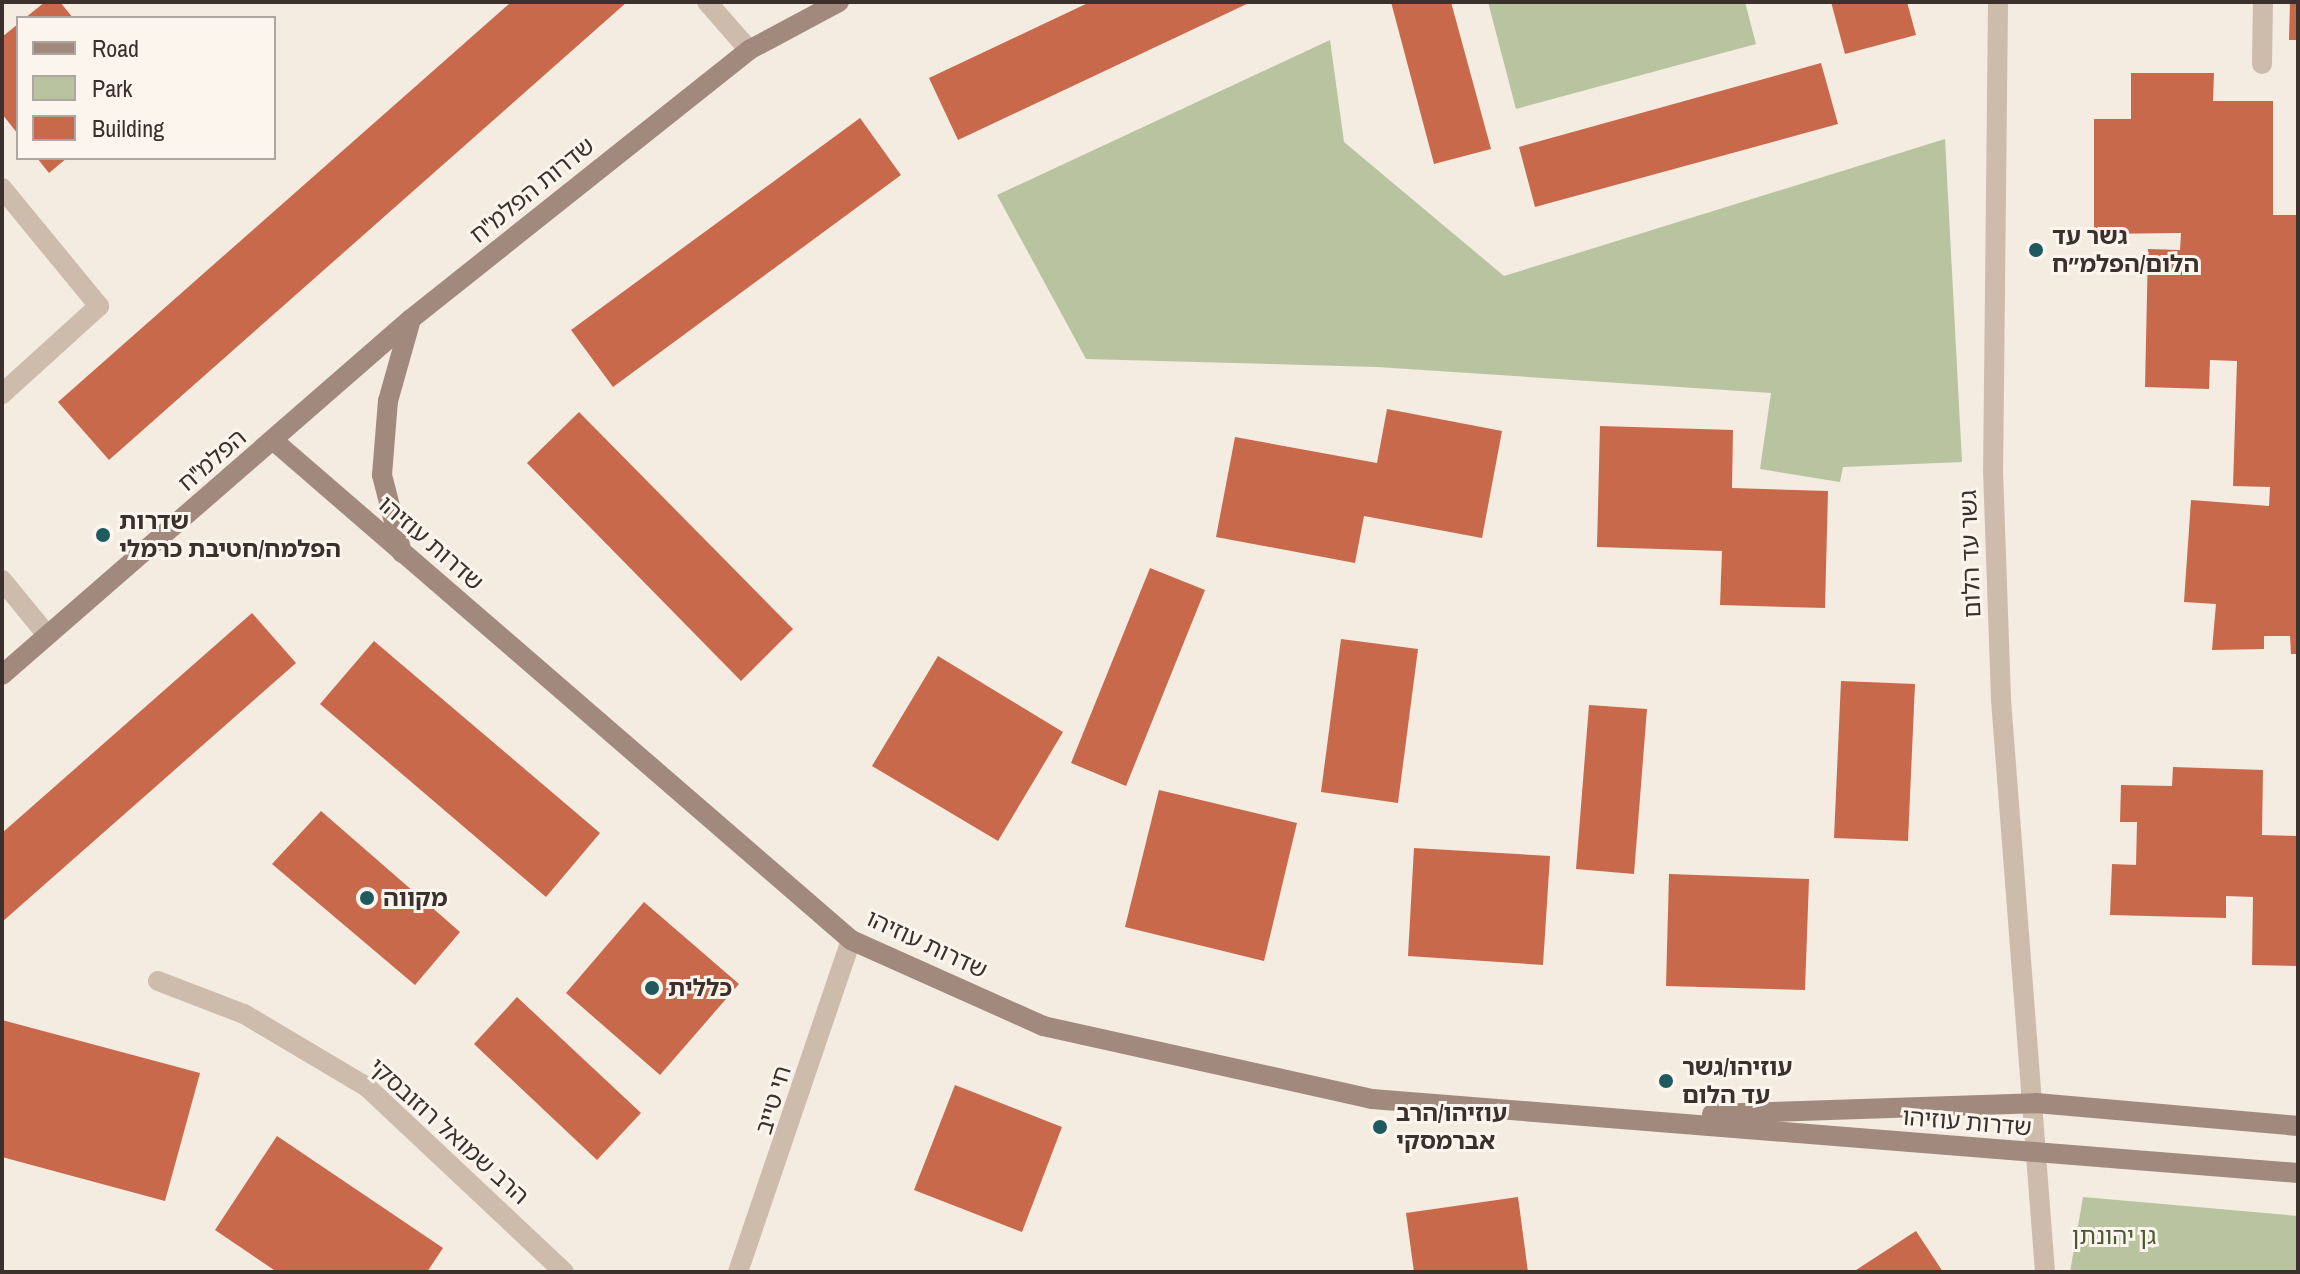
<!DOCTYPE html>
<meta charset="utf-8">
<style>
body{margin:0}
#map{position:relative;width:2300px;height:1274px;overflow:hidden;background:#f4ebe1;font-family:"Archivo Narrow","Noto Sans Hebrew",sans-serif}
div>[style]{position:absolute}
.green>*{inset:0;background:#b8c4a0}
.building>*{inset:0;background:#c8694b}
.lane>*{height:20px;margin:-10px;padding:0 10px;transform-origin:10px;border-radius:10px;background:#cdbbac}
.street>*{height:20px;margin:-10px;padding:0 10px;transform-origin:10px;border-radius:10px;background:#cdbbac}
.secondary>*{height:20px;margin:-10px;padding:0 10px;transform-origin:10px;border-radius:10px;background:#a18a7d}
.dots>*{width:22px;height:22px;translate:-50% -50%;box-sizing:border-box;border:4px solid #fbf5ee;border-radius:50%}
span{translate:-50% -50%;white-space:nowrap;text-align:center;line-height:1.15;-webkit-text-stroke:6px #fbf5ee;paint-order:stroke}
.street-label{font-size:24px;color:#3b302b}
.poi-label{font-size:24px;color:#3b302b;font-weight:700}
.left{translate:0 -50%;text-align:left}
.park-label{font-size:24px;color:#4a5a2e}
.frame{position:absolute;inset:0;border:4px solid #3b302b;pointer-events:none}
.legend{position:absolute;left:16px;top:16px;width:260px;height:144px;box-sizing:border-box;background:#fbf5ee;border:2px solid #aea6a0;margin:0;padding:10px 14px;list-style:none;font-size:24px;color:#3b302b}
.legend li{display:flex;align-items:center;gap:16px;height:40px}
.legend b{width:40px;border:2px solid #aea6a0}
</style>
<div id="map">
<div class="green">
<div style="clip-path:polygon(1488px 2px,1745px 2px,1756px 44px,1516px 109px)"></div>
<div style="clip-path:polygon(1330px 40px,1344px 142px,1504px 276px,1945px 139px,1962px 462px,1843px 467px,1840px 482px,1760px 469px,1771px 393px,1377px 367px,1086px 359px,997px 195px)"></div>
<div style="clip-path:polygon(2083px 1197px,2298px 1216px,2298px 1272px,2070px 1272px)"></div>
</div>
<div class="building">
<div style="clip-path:polygon(45px 2px,60px 2px,73px 18px,25px 18px)"></div>
<div style="clip-path:polygon(511px 2px,627px 2px,109px 460px,58px 402px)"></div>
<div style="clip-path:polygon(1090px 2px,1251px 2px,958px 140px,929px 78px)"></div>
<div style="clip-path:polygon(1391px 2px,1451px 2px,1491px 149px,1434px 164px)"></div>
<div style="clip-path:polygon(1831px 2px,1907px 2px,1916px 35px,1845px 54px)"></div>
<div style="clip-path:polygon(2290px 2px,2298px 2px,2298px 40px,2289px 40px)"></div>
<div style="clip-path:polygon(18px 24px,18px 134px,2px 114px,2px 37px)"></div>
<div style="clip-path:polygon(1821px 63px,1838px 124px,1535px 207px,1519px 147px)"></div>
<div style="clip-path:polygon(2131px 73px,2214px 73px,2213px 101px,2273px 101px,2273px 215px,2298px 215px,2298px 654px,2291px 654px,2290px 636px,2264px 636px,2264px 649px,2212px 650px,2216px 604px,2184px 602px,2191px 500px,2269px 506px,2270px 487px,2233px 486px,2237px 361px,2210px 360px,2209px 389px,2145px 387px,2148px 249px,2180px 250px,2181px 233px,2094px 234px,2094px 119px,2131px 119px)"></div>
<div style="clip-path:polygon(860px 118px,901px 175px,613px 387px,571px 330px)"></div>
<div style="clip-path:polygon(37px 158px,67px 158px,49px 173px)"></div>
<div style="clip-path:polygon(1387px 409px,1502px 431px,1482px 538px,1364px 516px,1355px 563px,1216px 537px,1235px 437px,1377px 463px)"></div>
<div style="clip-path:polygon(579px 412px,793px 629px,741px 681px,527px 463px)"></div>
<div style="clip-path:polygon(1600px 426px,1733px 430px,1732px 488px,1828px 491px,1825px 608px,1720px 605px,1722px 551px,1597px 547px)"></div>
<div style="clip-path:polygon(1150px 568px,1205px 590px,1126px 786px,1071px 763px)"></div>
<div style="clip-path:polygon(252px 613px,296px 663px,2px 922px,2px 833px)"></div>
<div style="clip-path:polygon(1341px 639px,1418px 649px,1398px 803px,1321px 792px)"></div>
<div style="clip-path:polygon(374px 641px,600px 833px,546px 897px,320px 704px)"></div>
<div style="clip-path:polygon(938px 656px,1063px 732px,998px 841px,872px 766px)"></div>
<div style="clip-path:polygon(1841px 681px,1915px 684px,1908px 841px,1834px 838px)"></div>
<div style="clip-path:polygon(1589px 705px,1647px 709px,1634px 874px,1576px 869px)"></div>
<div style="clip-path:polygon(2173px 767px,2263px 770px,2262px 835px,2298px 836px,2298px 966px,2252px 965px,2253px 897px,2226px 896px,2226px 918px,2110px 915px,2112px 864px,2136px 865px,2137px 822px,2120px 822px,2121px 785px,2172px 786px)"></div>
<div style="clip-path:polygon(1159px 790px,1297px 823px,1264px 961px,1125px 927px)"></div>
<div style="clip-path:polygon(321px 811px,460px 932px,415px 985px,272px 864px)"></div>
<div style="clip-path:polygon(1414px 848px,1550px 856px,1543px 965px,1408px 956px)"></div>
<div style="clip-path:polygon(1669px 874px,1809px 879px,1805px 990px,1666px 986px)"></div>
<div style="clip-path:polygon(644px 902px,739px 984px,660px 1075px,566px 993px)"></div>
<div style="clip-path:polygon(517px 997px,641px 1113px,597px 1160px,474px 1044px)"></div>
<div style="clip-path:polygon(2px 1020px,200px 1073px,165px 1201px,2px 1157px)"></div>
<div style="clip-path:polygon(955px 1085px,1062px 1127px,1022px 1232px,914px 1190px)"></div>
<div style="clip-path:polygon(277px 1136px,443px 1248px,427px 1272px,277px 1272px,215px 1230px)"></div>
<div style="clip-path:polygon(1518px 1197px,1528px 1272px,1414px 1272px,1406px 1213px)"></div>
<div style="clip-path:polygon(1916px 1231px,1943px 1272px,1853px 1272px)"></div>
</div>
<div class="lane">
<div style="left:2262px;top:64px;width:62px;rotate:-89.1deg"></div>
<div style="left:2px;top:188px;width:153px;rotate:50.6deg"></div>
<div style="left:99px;top:306px;width:131px;rotate:137.8deg"></div>
</div>
<div class="street">
<div style="left:707px;top:2px;width:64px;rotate:48.8deg"></div>
<div style="left:1998px;top:2px;width:468px;rotate:90.6deg"></div>
<div style="left:1993px;top:470px;width:230px;rotate:88deg"></div>
<div style="left:2001px;top:700px;width:574px;rotate:85.6deg"></div>
<div style="left:2px;top:580px;width:71px;rotate:50.7deg"></div>
<div style="left:158px;top:981px;width:92px;rotate:21deg"></div>
<div style="left:244px;top:1014px;width:143px;rotate:30.7deg"></div>
<div style="left:367px;top:1087px;width:270px;rotate:43.2deg"></div>
<div style="left:738px;top:1272px;width:351px;rotate:-71.2deg"></div>
</div>
<div class="secondary">
<div style="left:274px;top:441px;width:763px;rotate:40.85deg"></div>
<div style="left:851px;top:940px;width:210px;rotate:24.1deg"></div>
<div style="left:1043px;top:1026px;width:337px;rotate:12.5deg"></div>
<div style="left:1372px;top:1099px;width:929px;rotate:4.57deg"></div>
<div style="left:402px;top:553px;width:81px;rotate:-104.4deg"></div>
<div style="left:382px;top:475px;width:74px;rotate:-85.4deg"></div>
<div style="left:388px;top:401px;width:85px;rotate:-74.3deg"></div>
<div style="left:2px;top:675px;width:542px;rotate:-41.04deg"></div>
<div style="left:411px;top:319px;width:432px;rotate:-38.5deg"></div>
<div style="left:749px;top:50px;width:102px;rotate:-28.1deg"></div>
<div style="left:1712px;top:1114px;width:324px;rotate:-1.9deg"></div>
<div style="left:2036px;top:1103px;width:263px;rotate:5deg"></div>
</div>
<div class="dots">
<div style="left:2036px;top:250px;background:#1f5a5e"></div>
<div style="left:103px;top:535px;background:#1f5a5e"></div>
<div style="left:367px;top:898px;background:#1f5a5e"></div>
<div style="left:652px;top:988px;background:#1f5a5e"></div>
<div style="left:1666px;top:1081px;background:#1f5a5e"></div>
<div style="left:1380px;top:1127px;background:#1f5a5e"></div>
</div>
<div class="street-label">
<span style="left:532px;top:190px;rotate:-39deg">שדרות הפלמ"ח</span>
<span style="left:212px;top:460px;rotate:-41deg">הפלמ"ח</span>
<span style="left:431px;top:543px;rotate:41deg">שדרות עוזיהו</span>
<span style="left:1970px;top:554px;rotate:-92deg">גשר עד הלום</span>
<span style="left:927px;top:944px;rotate:25deg">שדרות עוזיהו</span>
<span style="left:773px;top:1100px;rotate:-73deg">חי טייב</span>
<span style="left:1967px;top:1122px;rotate:5deg">שדרות עוזיהו</span>
<span style="left:449px;top:1131px;rotate:42deg">הרב שמואל רוזובסקי</span>
</div>
<div class="poi-label">
<span class="left" style="left:2052px;top:250px">גשר עד<br>הלום/הפלמ״ח</span>
<span class="left" style="left:119px;top:535px">שדרות<br>הפלמח/חטיבת כרמלי</span>
<span class="left" style="left:383px;top:898px">מקווה</span>
<span class="left" style="left:668px;top:988px">כללית</span>
<span class="left" style="left:1682px;top:1081px">עוזיהו/גשר<br>עד הלום</span>
<span class="left" style="left:1396px;top:1127px">עוזיהו/הרב<br>אברמסקי</span>
</div>
<div class="park-label">
<span style="left:2114px;top:1236px">גן יהונתן</span>
</div>
<div class="frame"></div>
<ul class="legend">
<li><b style="height:10px;background:#a18a7d"></b>Road</li>
<li><b style="height:22px;background:#b8c4a0"></b>Park</li>
<li><b style="height:22px;background:#c8694b"></b>Building</li>
</ul>
</div>
